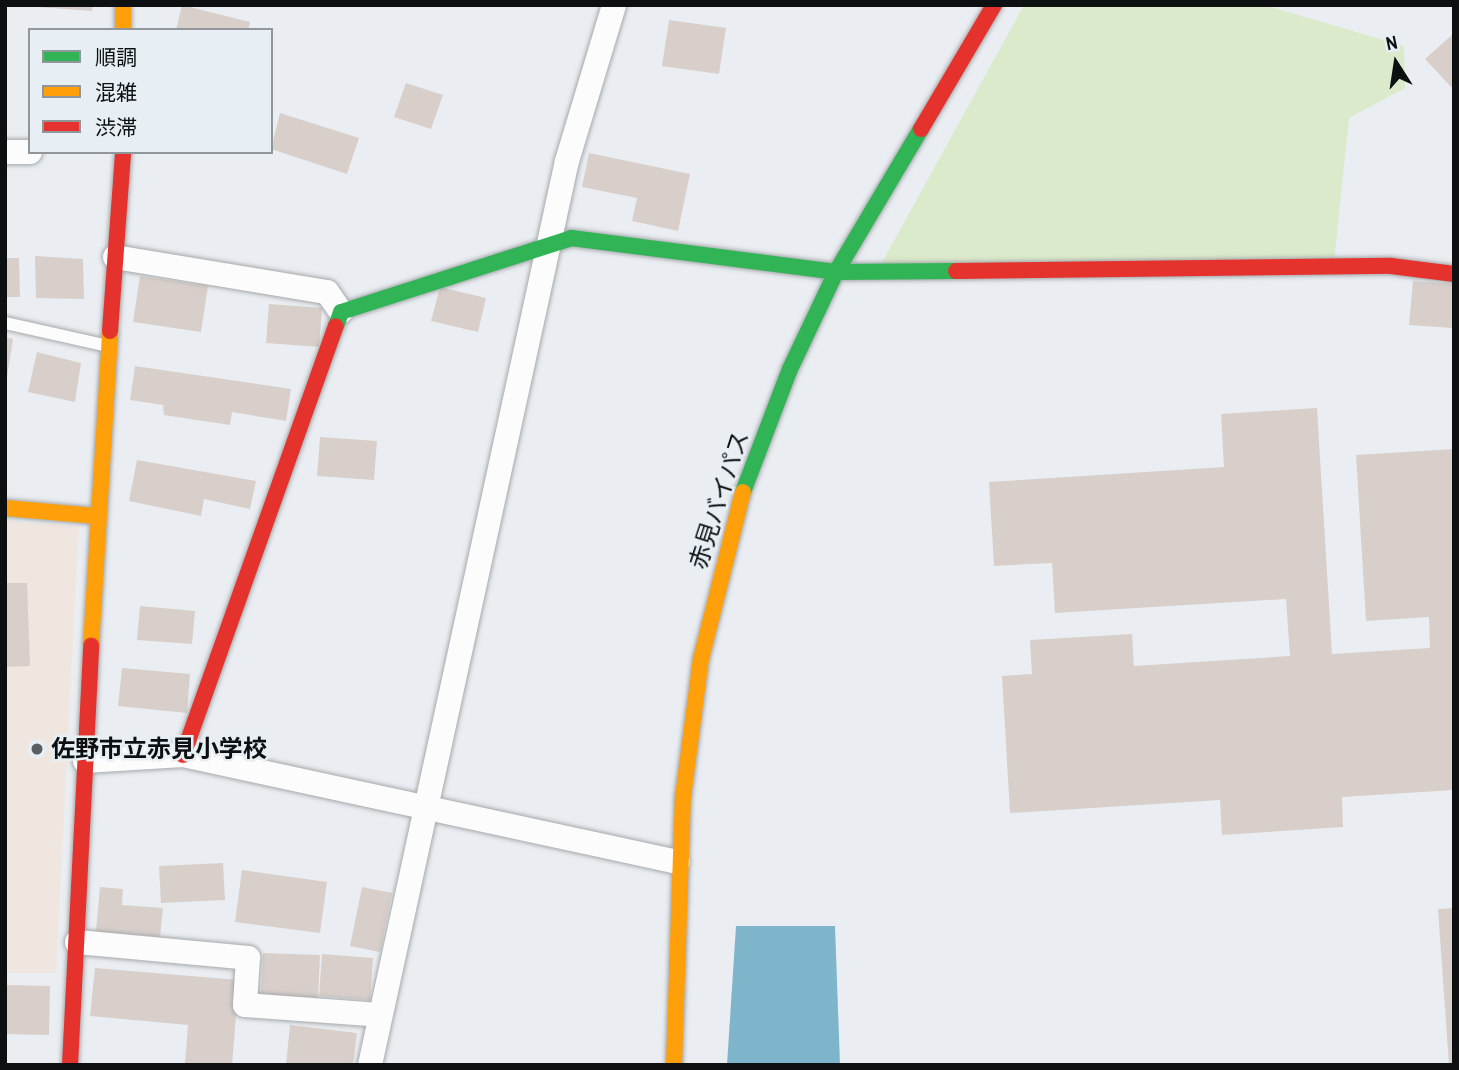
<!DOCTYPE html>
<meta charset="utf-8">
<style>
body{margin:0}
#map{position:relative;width:1459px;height:1070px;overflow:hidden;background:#eaeef2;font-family:"Archivo Narrow","Noto Sans JP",sans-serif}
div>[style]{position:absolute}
.education>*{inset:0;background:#f0e6e0}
.green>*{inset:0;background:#dbeaca}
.water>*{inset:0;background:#7fb5cb}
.building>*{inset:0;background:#d8cfca}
.roads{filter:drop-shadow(0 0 2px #a6a9ab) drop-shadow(0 0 2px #a6a9ab)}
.lane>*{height:12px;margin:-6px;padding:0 6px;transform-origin:6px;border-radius:6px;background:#fcfcfd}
.street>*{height:24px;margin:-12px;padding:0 12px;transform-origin:12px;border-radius:12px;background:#fcfcfd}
.fast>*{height:16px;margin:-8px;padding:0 8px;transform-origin:8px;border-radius:8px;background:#30b455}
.slow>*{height:16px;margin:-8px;padding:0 8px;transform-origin:8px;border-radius:8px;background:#ff9f0a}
.jam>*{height:16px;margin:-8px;padding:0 8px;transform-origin:8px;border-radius:8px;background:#e5322d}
.dots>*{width:19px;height:19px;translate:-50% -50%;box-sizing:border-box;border:4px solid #e7eff5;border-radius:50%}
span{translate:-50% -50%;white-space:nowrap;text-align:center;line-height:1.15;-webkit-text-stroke:5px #e7eff5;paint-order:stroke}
.street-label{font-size:24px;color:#0d1011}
.poi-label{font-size:24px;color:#0d1011;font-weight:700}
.left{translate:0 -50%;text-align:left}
.frame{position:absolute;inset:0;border:7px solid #0d1011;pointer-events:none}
.legend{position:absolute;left:28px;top:28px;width:245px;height:126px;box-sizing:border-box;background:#e7eff5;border:2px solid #90969a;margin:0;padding:9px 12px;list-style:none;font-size:21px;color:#0d1011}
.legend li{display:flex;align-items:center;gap:14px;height:35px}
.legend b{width:35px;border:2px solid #90969a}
.north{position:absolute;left:1361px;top:28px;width:70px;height:70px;-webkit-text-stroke:5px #e7eff5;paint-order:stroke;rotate:348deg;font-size:19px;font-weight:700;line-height:28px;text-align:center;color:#0d1011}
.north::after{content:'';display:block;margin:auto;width:24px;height:32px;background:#0d1011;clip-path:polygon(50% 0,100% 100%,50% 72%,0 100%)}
</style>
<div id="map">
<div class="education">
<div style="clip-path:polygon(5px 521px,79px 526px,56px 973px,5px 973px)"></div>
</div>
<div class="green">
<div style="clip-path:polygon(1024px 5px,1264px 5px,1404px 46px,1405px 88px,1349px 118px,1334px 262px,880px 266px)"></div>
</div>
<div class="water">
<div style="clip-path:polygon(736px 926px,835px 926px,840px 1065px,727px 1065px)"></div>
</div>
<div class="building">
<div style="clip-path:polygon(11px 5px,93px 5px,92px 11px)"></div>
<div style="clip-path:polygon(182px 5px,250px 22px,248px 30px,176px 30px)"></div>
<div style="clip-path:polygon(669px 20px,726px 28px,719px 74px,662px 66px)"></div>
<div style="clip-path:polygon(1454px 33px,1454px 90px,1425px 59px)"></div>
<div style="clip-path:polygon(406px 83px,443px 95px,431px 129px,394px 117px)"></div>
<div style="clip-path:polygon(280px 113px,359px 138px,347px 174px,271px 149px)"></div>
<div style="clip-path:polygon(589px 153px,690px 174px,678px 231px,632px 221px,637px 198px,582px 187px)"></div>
<div style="clip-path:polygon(35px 256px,83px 259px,84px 299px,36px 298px)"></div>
<div style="clip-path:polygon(5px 258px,19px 258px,20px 297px,5px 297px)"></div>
<div style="clip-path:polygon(140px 276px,208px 286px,201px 332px,133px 322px)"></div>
<div style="clip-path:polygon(1413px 281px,1454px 284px,1453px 328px,1409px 325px)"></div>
<div style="clip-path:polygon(440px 287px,486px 298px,478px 332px,431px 321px)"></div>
<div style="clip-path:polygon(269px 304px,322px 308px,319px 347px,266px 343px)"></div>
<div style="clip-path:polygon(5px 337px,13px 339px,7px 377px,5px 377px)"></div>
<div style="clip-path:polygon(37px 352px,81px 363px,75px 402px,28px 392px)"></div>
<div style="clip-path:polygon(135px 366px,291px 389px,286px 421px,232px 412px,230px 425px,164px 415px,163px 405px,130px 400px)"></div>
<div style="clip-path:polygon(1317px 408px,1332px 654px,1430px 648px,1429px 617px,1366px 621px,1356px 455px,1454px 449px,1454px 790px,1342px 797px,1343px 827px,1222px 835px,1220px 800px,1010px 813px,1002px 676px,1032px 674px,1030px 640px,1132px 634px,1134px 666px,1290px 656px,1286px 599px,1055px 613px,1052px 563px,994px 566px,989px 482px,1224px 467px,1221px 414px)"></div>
<div style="clip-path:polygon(320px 437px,377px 441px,374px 480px,317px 476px)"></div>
<div style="clip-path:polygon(137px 460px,256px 481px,250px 509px,204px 499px,201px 516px,129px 501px)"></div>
<div style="clip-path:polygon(5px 583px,27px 583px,30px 666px,5px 667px)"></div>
<div style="clip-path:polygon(140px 606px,195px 611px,192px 644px,137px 640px)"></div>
<div style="clip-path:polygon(122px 668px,190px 674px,187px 713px,118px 706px)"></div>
<div style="clip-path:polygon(223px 863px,225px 900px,161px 903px,159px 866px)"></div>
<div style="clip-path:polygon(242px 870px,327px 882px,320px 933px,235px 922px)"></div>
<div style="clip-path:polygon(100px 887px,123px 889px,122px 905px,163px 908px,160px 937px,96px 931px)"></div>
<div style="clip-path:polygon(362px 887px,392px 893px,380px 952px,350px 946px)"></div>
<div style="clip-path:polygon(1454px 908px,1454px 1065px,1449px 1065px,1438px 909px)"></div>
<div style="clip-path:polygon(263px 953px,320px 955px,318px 998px,261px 995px)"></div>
<div style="clip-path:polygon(322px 954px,373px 958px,370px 1000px,319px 996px)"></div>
<div style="clip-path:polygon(95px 968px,239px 980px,232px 1065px,185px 1063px,188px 1025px,90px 1016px)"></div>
<div style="clip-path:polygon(5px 985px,50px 986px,49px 1035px,5px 1034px)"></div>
<div style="clip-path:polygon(290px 1025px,357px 1033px,353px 1065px,286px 1065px)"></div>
</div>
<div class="roads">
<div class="lane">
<div style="left:5px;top:323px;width:106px;rotate:12.6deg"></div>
</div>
<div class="street">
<div style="left:5px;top:152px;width:25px"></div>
<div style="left:115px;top:257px;width:215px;rotate:9.4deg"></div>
<div style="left:327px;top:292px;width:24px;rotate:55deg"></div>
<div style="left:85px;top:761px;width:98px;rotate:-3.5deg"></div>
<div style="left:183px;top:755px;width:506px;rotate:12.2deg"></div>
<div style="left:77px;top:942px;width:172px;rotate:5.3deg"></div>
<div style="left:248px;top:958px;width:47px;rotate:93.7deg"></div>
<div style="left:245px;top:1005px;width:135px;rotate:4.2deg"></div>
<div style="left:370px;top:1065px;width:925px;rotate:-77.71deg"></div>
<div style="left:567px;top:161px;width:163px;rotate:-73.2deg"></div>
</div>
<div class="fast">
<div style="left:336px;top:326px;width:15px;rotate:-70deg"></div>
<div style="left:341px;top:312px;width:242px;rotate:-17.8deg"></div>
<div style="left:571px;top:238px;width:267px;rotate:7.3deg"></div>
<div style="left:836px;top:272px;width:120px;rotate:-0.5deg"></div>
<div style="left:743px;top:492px;width:132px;rotate:-69.1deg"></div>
<div style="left:790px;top:369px;width:107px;rotate:-64.6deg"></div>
<div style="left:836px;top:272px;width:166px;rotate:-59.3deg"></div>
</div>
<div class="slow">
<div style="left:123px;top:5px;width:25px;rotate:90deg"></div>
<div style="left:5px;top:508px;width:92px;rotate:5deg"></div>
<div style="left:91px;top:646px;width:316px;rotate:-86.5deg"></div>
<div style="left:674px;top:1065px;width:268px;rotate:-88.1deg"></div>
<div style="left:683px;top:797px;width:139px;rotate:-82.6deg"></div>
<div style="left:701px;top:659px;width:172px;rotate:-75.9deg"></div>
</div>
<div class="jam">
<div style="left:921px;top:129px;width:144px;rotate:-59.5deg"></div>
<div style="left:956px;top:271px;width:435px;rotate:-0.7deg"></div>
<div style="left:1391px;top:266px;width:64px;rotate:7.2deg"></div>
<div style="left:110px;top:331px;width:179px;rotate:-85.8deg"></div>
<div style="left:183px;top:755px;width:455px;rotate:-70.4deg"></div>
<div style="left:70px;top:1065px;width:420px;rotate:-87.1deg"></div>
</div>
</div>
<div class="dots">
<div style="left:37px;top:749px;background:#5a5e60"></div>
</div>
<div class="street-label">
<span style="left:719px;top:500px;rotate:-72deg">赤見バイパス</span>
</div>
<div class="poi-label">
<span class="left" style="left:51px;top:749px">佐野市立赤見小学校</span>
</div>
<div class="frame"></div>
<ul class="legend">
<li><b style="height:9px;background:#30b455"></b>順調</li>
<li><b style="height:9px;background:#ff9f0a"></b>混雑</li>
<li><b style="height:9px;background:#e5322d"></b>渋滞</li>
</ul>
<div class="north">N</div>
</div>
